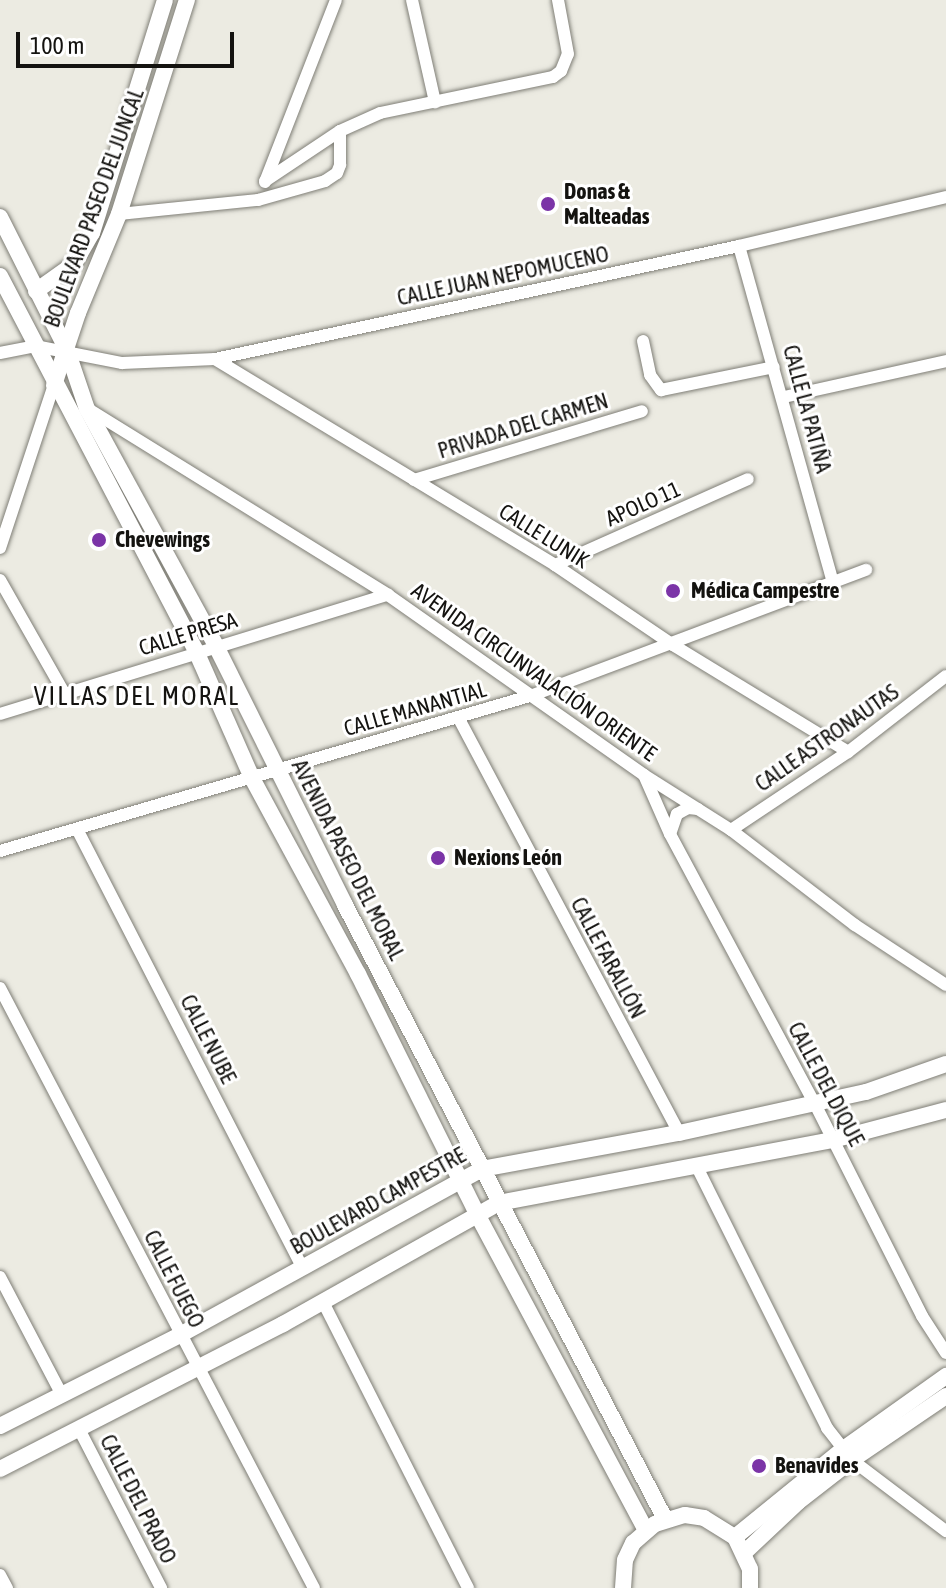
<!DOCTYPE html>
<meta charset="utf-8">
<style>
body{margin:0}
#map{position:relative;width:946px;height:1588px;overflow:hidden;background:#ecebe2;font-family:"Asap Condensed",sans-serif}
div>[style]{position:absolute}
.roads{filter:drop-shadow(0 0 2px #7f7e76) drop-shadow(0 0 2px #7f7e76)}
.street>*{height:12px;margin:-6px;padding:0 6px;transform-origin:6px;border-radius:6px;background:#fff}
.secondary>*{height:16px;margin:-8px;padding:0 8px;transform-origin:8px;border-radius:8px;background:#fff}
.dots>*{width:22px;height:22px;translate:-50% -50%;box-sizing:border-box;border:4px solid #fff;border-radius:50%}
span{translate:-50% -50%;white-space:nowrap;text-align:center;line-height:1.15;-webkit-text-stroke:6px #fff;paint-order:stroke}
.poi-label{font-size:22px;color:#141310;font-weight:700}
.left{translate:0 -50%;text-align:left}
.street-label{font-size:22px;color:#141310}
.quarter-label{font-size:26px;color:#141310;letter-spacing:2px}
.scale{position:absolute;left:16px;top:32px;width:218px;height:36px;box-sizing:border-box;border:4px solid #141310;border-top:0;padding-left:10px;font-size:24px;line-height:28px;white-space:nowrap;color:#141310;-webkit-text-stroke:6px #fff;paint-order:stroke}
</style>
<div id="map">
<div class="roads">
<div class="street">
<div style="left:412px;top:0;width:105px;rotate:77.3deg"></div>
<div style="left:265px;top:181px;width:90px;rotate:-33.7deg"></div>
<div style="left:340px;top:131px;width:44px;rotate:-24.2deg"></div>
<div style="left:380px;top:113px;width:177px;rotate:-11.8deg"></div>
<div style="left:553px;top:77px;width:10px;rotate:-37deg"></div>
<div style="left:561px;top:71px;width:18px;rotate:-68deg"></div>
<div style="left:568px;top:54px;width:55px;rotate:-100.5deg"></div>
<div style="left:265px;top:182px;width:195px;rotate:-68.7deg"></div>
<div style="left:119px;top:214px;width:140px;rotate:-5.8deg"></div>
<div style="left:258px;top:200px;width:70px;rotate:-15.8deg"></div>
<div style="left:325px;top:181px;width:14px;rotate:-34deg"></div>
<div style="left:337px;top:173px;width:9px;rotate:-69deg"></div>
<div style="left:340px;top:165px;width:34px;rotate:-90deg"></div>
<div style="left:739px;top:246px;width:350px;rotate:74.4deg"></div>
<div style="left:643px;top:341px;width:35px;rotate:78deg"></div>
<div style="left:650px;top:375px;width:19px;rotate:54deg"></div>
<div style="left:661px;top:390px;width:115px;rotate:-11.5deg"></div>
<div style="left:0;top:353px;width:36px;rotate:-11deg"></div>
<div style="left:35px;top:346px;width:89px;rotate:11.1deg"></div>
<div style="left:122px;top:363px;width:93px;rotate:-2.5deg"></div>
<div style="left:215px;top:359px;width:536px;rotate:-12.17deg"></div>
<div style="left:739px;top:246px;width:213px;rotate:-13.3deg"></div>
<div style="left:215px;top:359px;width:398px;rotate:31.2deg"></div>
<div style="left:555px;top:565px;width:143px;rotate:34.1deg"></div>
<div style="left:673px;top:645px;width:205px;rotate:31.4deg"></div>
<div style="left:784px;top:397px;width:166px;rotate:-12.5deg"></div>
<div style="left:90px;top:410px;width:351px;rotate:31.8deg"></div>
<div style="left:388px;top:595px;width:313px;rotate:35.1deg"></div>
<div style="left:644px;top:775px;width:103px;rotate:32.3deg"></div>
<div style="left:731px;top:830px;width:156px;rotate:37.5deg"></div>
<div style="left:855px;top:925px;width:109px;rotate:33.4deg"></div>
<div style="left:414px;top:480px;width:238px;rotate:-16.8deg"></div>
<div style="left:0;top:548px;width:172px;rotate:-71.7deg"></div>
<div style="left:555px;top:565px;width:211px;rotate:-24deg"></div>
<div style="left:0;top:580px;width:133px;rotate:60.4deg"></div>
<div style="left:0;top:714px;width:406px;rotate:-17.1deg"></div>
<div style="left:458px;top:717px;width:471px;rotate:62deg"></div>
<div style="left:644px;top:775px;width:64px;rotate:66.2deg"></div>
<div style="left:698px;top:809px;width:10px;rotate:-174deg"></div>
<div style="left:688px;top:808px;width:13px;rotate:151deg"></div>
<div style="left:677px;top:814px;width:21px;rotate:109deg"></div>
<div style="left:670px;top:834px;width:306px;rotate:61.8deg"></div>
<div style="left:815px;top:1104px;width:237px;rotate:63.2deg"></div>
<div style="left:922px;top:1316px;width:44px;rotate:57deg"></div>
<div style="left:77px;top:829px;width:494px;rotate:62.8deg"></div>
<div style="left:731px;top:830px;width:141px;rotate:-33.7deg"></div>
<div style="left:848px;top:752px;width:124px;rotate:-37.8deg"></div>
<div style="left:0;top:851px;width:555px;rotate:-16.31deg"></div>
<div style="left:533px;top:695px;width:356px;rotate:-20.6deg"></div>
<div style="left:0;top:988px;width:677px;rotate:62.38deg"></div>
<div style="left:697px;top:1167px;width:292px;rotate:63.5deg"></div>
<div style="left:827px;top:1428px;width:41px;rotate:52deg"></div>
<div style="left:852px;top:1460px;width:118px;rotate:37.1deg"></div>
<div style="left:0;top:1277px;width:133px;rotate:62.3deg"></div>
<div style="left:323px;top:1302px;width:321px;rotate:63.1deg"></div>
<div style="left:79px;top:1429px;width:179px;rotate:62.7deg"></div>
<div style="left:0;top:1575px;width:15px;rotate:62deg"></div>
</div>
<div class="secondary">
<div style="left:0;top:217px;width:149px;rotate:63.3deg"></div>
<div style="left:67px;top:350px;width:62px;rotate:71.3deg"></div>
<div style="left:87px;top:409px;width:270px;rotate:61.4deg"></div>
<div style="left:216px;top:646px;width:289px;rotate:63.5deg"></div>
<div style="left:345px;top:905px;width:692px;rotate:62.47deg"></div>
<div style="left:0;top:276px;width:423px;rotate:62.4deg"></div>
<div style="left:196px;top:651px;width:139px;rotate:66.2deg"></div>
<div style="left:252px;top:778px;width:223px;rotate:61.6deg"></div>
<div style="left:358px;top:974px;width:268px;rotate:63.6deg"></div>
<div style="left:477px;top:1214px;width:358px;rotate:61.9deg"></div>
<div style="left:36px;top:291px;width:47px;rotate:-35.4deg"></div>
<div style="left:74px;top:264px;width:36px;rotate:-60deg"></div>
<div style="left:92px;top:233px;width:244px;rotate:-72.6deg"></div>
<div style="left:54px;top:385px;width:76px;rotate:-71.6deg"></div>
<div style="left:78px;top:313px;width:107px;rotate:-67.5deg"></div>
<div style="left:119px;top:214px;width:225px;rotate:-72.4deg"></div>
<div style="left:0;top:1426px;width:202px;rotate:-26.8deg"></div>
<div style="left:180px;top:1335px;width:345px;rotate:-28.8deg"></div>
<div style="left:482px;top:1169px;width:200px;rotate:-10.4deg"></div>
<div style="left:679px;top:1133px;width:191px;rotate:-12.4deg"></div>
<div style="left:866px;top:1092px;width:85px;rotate:-19.3deg"></div>
<div style="left:0;top:1469px;width:318px;rotate:-27.1deg"></div>
<div style="left:283px;top:1324px;width:248px;rotate:-29.3deg"></div>
<div style="left:499px;top:1203px;width:340px;rotate:-10.7deg"></div>
<div style="left:833px;top:1140px;width:117px;rotate:-14.9deg"></div>
<div style="left:735px;top:1537px;width:138px;rotate:-39.1deg"></div>
<div style="left:842px;top:1450px;width:128px;rotate:-35.4deg"></div>
<div style="left:745px;top:1552px;width:73px;rotate:-43.3deg"></div>
<div style="left:798px;top:1502px;width:68px;rotate:-37.9deg"></div>
<div style="left:852px;top:1460px;width:114px;rotate:-34.2deg"></div>
<div style="left:623px;top:1588px;width:28px;rotate:-86deg"></div>
<div style="left:625px;top:1560px;width:19px;rotate:-65deg"></div>
<div style="left:633px;top:1543px;width:29px;rotate:-41deg"></div>
<div style="left:655px;top:1524px;width:31px;rotate:-17deg"></div>
<div style="left:685px;top:1515px;width:19px;rotate:9deg"></div>
<div style="left:704px;top:1518px;width:36px;rotate:32deg"></div>
<div style="left:735px;top:1537px;width:35px;rotate:65deg"></div>
<div style="left:750px;top:1569px;width:19px;rotate:90deg"></div>
</div>
</div>
<div class="dots">
<div style="left:548px;top:204px;background:#7b34a7"></div>
<div style="left:99px;top:540px;background:#7b34a7"></div>
<div style="left:673px;top:591px;background:#7b34a7"></div>
<div style="left:438px;top:858px;background:#7b34a7"></div>
<div style="left:759px;top:1466px;background:#7b34a7"></div>
</div>
<div class="poi-label">
<span class="left" style="left:564px;top:204px">Donas &amp;<br>Malteadas</span>
<span class="left" style="left:115px;top:540px">Chevewings</span>
<span class="left" style="left:691px;top:591px">Médica Campestre</span>
<span class="left" style="left:454px;top:858px">Nexions León</span>
<span class="left" style="left:775px;top:1466px">Benavides</span>
</div>
<div class="street-label">
<span style="left:94px;top:208px;rotate:-70deg">BOULEVARD PASEO DEL JUNCAL</span>
<span style="left:503px;top:276px;rotate:-12deg">CALLE JUAN NEPOMUCENO</span>
<span style="left:807px;top:409px;rotate:75deg">CALLE LA PATIÑA</span>
<span style="left:523px;top:426px;rotate:-17deg">PRIVADA DEL CARMEN</span>
<span style="left:643px;top:504px;rotate:-24deg">APOLO 11</span>
<span style="left:544px;top:536px;rotate:32deg">CALLE LUNIK</span>
<span style="left:188px;top:634px;rotate:-17deg">CALLE PRESA</span>
<span style="left:534px;top:672px;rotate:35deg">AVENIDA CIRCUNVALACIÓN ORIENTE</span>
<span style="left:415px;top:709px;rotate:-16deg">CALLE MANANTIAL</span>
<span style="left:827px;top:738px;rotate:-35deg">CALLE ASTRONAUTAS</span>
<span style="left:348px;top:860px;rotate:63deg">AVENIDA PASEO DEL MORAL</span>
<span style="left:608px;top:958px;rotate:62deg">CALLE FARALLÓN</span>
<span style="left:208px;top:1039px;rotate:63deg">CALLE NUBE</span>
<span style="left:826px;top:1084px;rotate:62deg">CALLE DEL DIQUE</span>
<span style="left:378px;top:1201px;rotate:-29deg">BOULEVARD CAMPESTRE</span>
<span style="left:174px;top:1279px;rotate:63deg">CALLE FUEGO</span>
<span style="left:138px;top:1499px;rotate:63deg">CALLE DEL PRADO</span>
</div>
<div class="quarter-label">
<span style="left:137px;top:697px">VILLAS DEL MORAL</span>
</div>
<div class="scale">100 m</div>
</div>
